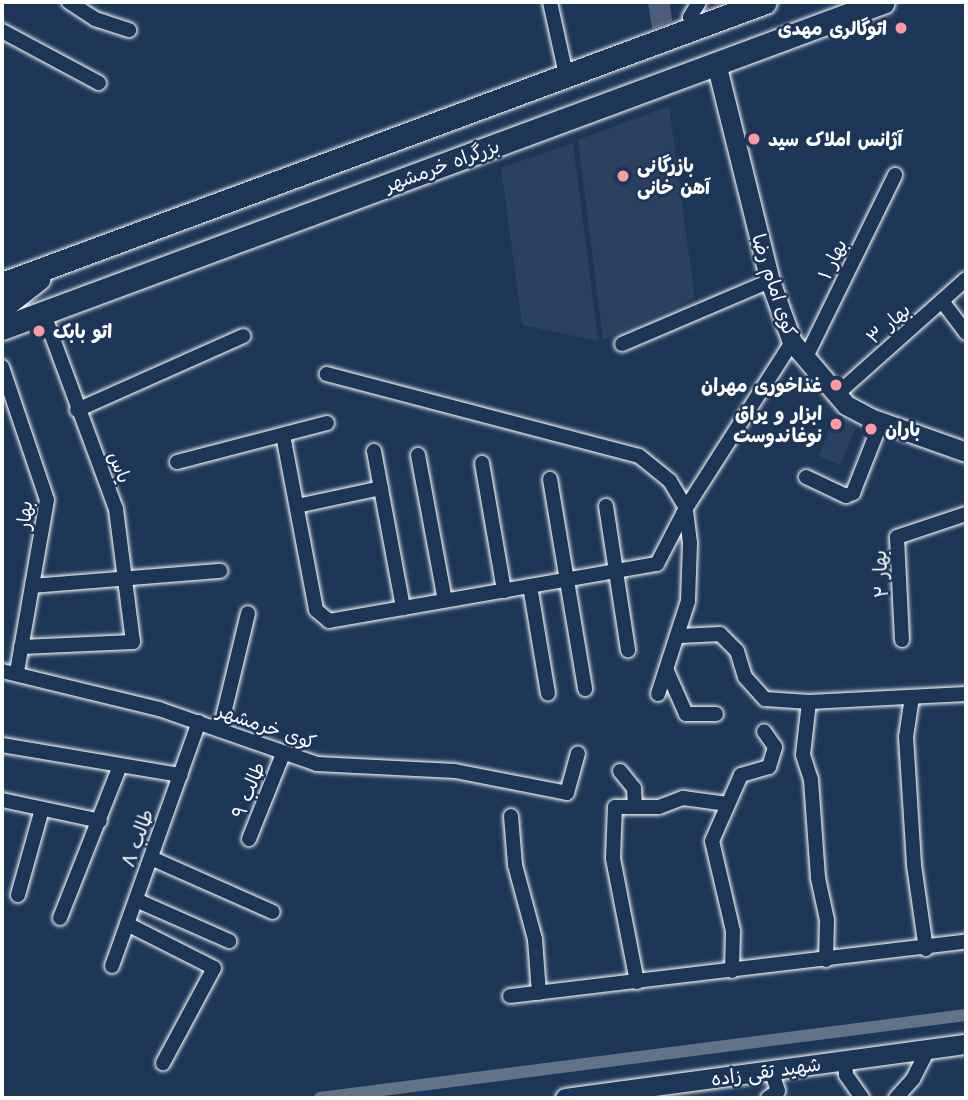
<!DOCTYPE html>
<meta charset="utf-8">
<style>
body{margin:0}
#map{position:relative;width:968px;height:1100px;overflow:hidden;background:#1d3557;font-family:Mali,"Playpen Sans Arabic",sans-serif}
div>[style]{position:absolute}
.built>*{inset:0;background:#2a4161}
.canal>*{height:12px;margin:-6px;padding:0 6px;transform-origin:6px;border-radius:6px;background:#617289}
.building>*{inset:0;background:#4a5d79}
.roads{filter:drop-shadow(0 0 2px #fff) drop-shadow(0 0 2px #fff)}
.minor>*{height:14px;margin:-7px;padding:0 7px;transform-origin:7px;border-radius:7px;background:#1d3557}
.secondary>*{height:19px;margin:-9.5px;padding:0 9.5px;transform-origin:9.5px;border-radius:9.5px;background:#1d3557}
.trunk>*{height:23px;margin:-11.5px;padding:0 11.5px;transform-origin:11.5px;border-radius:11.5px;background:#1d3557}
.dots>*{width:19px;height:19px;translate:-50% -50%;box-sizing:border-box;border:4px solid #1d3557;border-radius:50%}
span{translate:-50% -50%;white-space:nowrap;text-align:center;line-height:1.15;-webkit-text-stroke:5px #1d3557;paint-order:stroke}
.poi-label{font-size:19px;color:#fff;font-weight:700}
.right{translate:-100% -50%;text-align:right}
.left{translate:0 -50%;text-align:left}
.street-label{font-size:19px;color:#fff}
.frame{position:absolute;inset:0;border:4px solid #fff;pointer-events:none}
</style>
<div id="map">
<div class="built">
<div style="clip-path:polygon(669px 106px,695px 298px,603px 340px,578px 140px)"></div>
<div style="clip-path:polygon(573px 143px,598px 341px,522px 325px,501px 168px)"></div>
<div style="clip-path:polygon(836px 413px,856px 428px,840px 465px,819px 456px)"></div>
</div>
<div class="canal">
<div style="left:320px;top:1098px;width:651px;rotate:-7.32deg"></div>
</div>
<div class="building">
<div style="clip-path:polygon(648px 2px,670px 2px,672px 21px,652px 29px)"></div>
</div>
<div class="roads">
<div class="minor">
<div style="left:69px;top:2px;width:31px;rotate:33deg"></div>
<div style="left:95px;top:19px;width:36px;rotate:18deg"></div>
<div style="left:550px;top:2px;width:75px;rotate:77.6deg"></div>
<div style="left:692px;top:29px;width:12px;rotate:-99deg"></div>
<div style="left:690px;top:17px;width:17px;rotate:-59deg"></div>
<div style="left:2px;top:31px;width:110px;rotate:28.2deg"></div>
<div style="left:942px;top:301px;width:40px;rotate:53deg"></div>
<div style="left:622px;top:344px;width:161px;rotate:-23.1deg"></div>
<div style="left:805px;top:359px;width:205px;rotate:-63.9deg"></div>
<div style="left:2px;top:367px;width:140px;rotate:71.3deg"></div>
<div style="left:47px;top:500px;width:175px;rotate:99.9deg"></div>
<div style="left:836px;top:395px;width:174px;rotate:-41.7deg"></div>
<div style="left:77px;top:410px;width:182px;rotate:-24deg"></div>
<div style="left:283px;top:435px;width:178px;rotate:79.3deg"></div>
<div style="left:316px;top:610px;width:17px;rotate:40deg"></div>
<div style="left:329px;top:621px;width:333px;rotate:-9.9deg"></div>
<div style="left:657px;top:564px;width:63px;rotate:-62.6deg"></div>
<div style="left:686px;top:508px;width:31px;rotate:-121deg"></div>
<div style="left:670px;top:481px;width:40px;rotate:-141deg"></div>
<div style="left:639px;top:456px;width:323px;rotate:-165.3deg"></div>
<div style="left:374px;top:451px;width:160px;rotate:79.5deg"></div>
<div style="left:418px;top:455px;width:147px;rotate:79.5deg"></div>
<div style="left:177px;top:462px;width:155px;rotate:-14.6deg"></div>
<div style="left:482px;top:463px;width:130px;rotate:80.2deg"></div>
<div style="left:806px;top:477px;width:44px;rotate:25.4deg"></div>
<div style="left:846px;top:496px;width:8px;rotate:-23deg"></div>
<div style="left:853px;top:493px;width:76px;rotate:-68.5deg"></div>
<div style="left:550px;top:479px;width:213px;rotate:80.5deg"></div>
<div style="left:297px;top:506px;width:86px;rotate:-12.1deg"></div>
<div style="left:606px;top:506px;width:146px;rotate:81.3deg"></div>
<div style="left:32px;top:586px;width:189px;rotate:-4.6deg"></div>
<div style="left:530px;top:586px;width:109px;rotate:80.5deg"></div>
<div style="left:680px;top:636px;width:40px;rotate:-2.9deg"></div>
<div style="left:720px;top:634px;width:24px;rotate:45deg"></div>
<div style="left:737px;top:651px;width:27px;rotate:73deg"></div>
<div style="left:745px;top:677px;width:30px;rotate:48deg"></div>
<div style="left:765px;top:699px;width:44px;rotate:3.9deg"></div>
<div style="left:809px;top:702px;width:157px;rotate:-2.9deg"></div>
<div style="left:902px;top:640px;width:103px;rotate:-92.8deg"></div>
<div style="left:897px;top:537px;width:73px;rotate:-18.4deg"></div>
<div style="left:21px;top:647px;width:112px;rotate:-2.6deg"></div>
<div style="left:133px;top:642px;width:134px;rotate:-97.3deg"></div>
<div style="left:116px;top:509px;width:210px;rotate:-110.3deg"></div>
<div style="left:2px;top:671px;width:162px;rotate:13.6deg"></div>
<div style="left:159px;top:709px;width:167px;rotate:19.2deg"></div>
<div style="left:317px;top:764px;width:138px;rotate:2.9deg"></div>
<div style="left:455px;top:771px;width:114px;rotate:11.1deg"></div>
<div style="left:567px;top:793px;width:41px;rotate:-74.6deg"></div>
<div style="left:667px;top:671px;width:47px;rotate:66.2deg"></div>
<div style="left:686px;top:714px;width:30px"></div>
<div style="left:658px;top:694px;width:98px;rotate:-72.1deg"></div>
<div style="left:688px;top:601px;width:58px;rotate:-88deg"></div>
<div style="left:690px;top:543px;width:35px;rotate:-97deg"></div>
<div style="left:686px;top:508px;width:197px;rotate:-57.4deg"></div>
<div style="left:912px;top:697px;width:40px;rotate:98.5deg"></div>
<div style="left:906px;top:737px;width:128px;rotate:86.4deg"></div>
<div style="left:914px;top:865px;width:85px;rotate:81.9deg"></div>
<div style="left:809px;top:702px;width:53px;rotate:96.5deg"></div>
<div style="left:803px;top:755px;width:26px;rotate:72deg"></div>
<div style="left:811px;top:780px;width:98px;rotate:85.9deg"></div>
<div style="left:818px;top:878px;width:43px;rotate:77.9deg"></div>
<div style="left:827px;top:920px;width:40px;rotate:91.4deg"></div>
<div style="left:220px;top:730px;width:120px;rotate:-76.5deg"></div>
<div style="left:2px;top:745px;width:181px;rotate:9.6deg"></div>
<div style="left:620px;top:771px;width:22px;rotate:51deg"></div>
<div style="left:634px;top:788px;width:19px;rotate:87deg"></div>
<div style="left:2px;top:800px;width:100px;rotate:12.1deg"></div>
<div style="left:511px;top:816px;width:49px;rotate:85.3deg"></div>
<div style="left:515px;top:865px;width:77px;rotate:74.9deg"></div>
<div style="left:535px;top:939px;width:54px;rotate:85.8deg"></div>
<div style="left:249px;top:839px;width:92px;rotate:-68.2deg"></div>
<div style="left:151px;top:858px;width:133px;rotate:23.9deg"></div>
<div style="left:18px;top:895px;width:89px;rotate:-74.4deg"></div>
<div style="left:136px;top:900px;width:102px;rotate:23.8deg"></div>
<div style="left:60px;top:918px;width:163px;rotate:-68.5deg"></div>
<div style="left:127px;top:924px;width:97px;rotate:26.8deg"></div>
<div style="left:214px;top:968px;width:108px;rotate:118.2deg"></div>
<div style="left:112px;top:966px;width:259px;rotate:-70.4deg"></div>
<div style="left:732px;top:971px;width:40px;rotate:-88.6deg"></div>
<div style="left:733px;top:931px;width:92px;rotate:-103.1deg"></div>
<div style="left:712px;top:841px;width:72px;rotate:-66.3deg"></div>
<div style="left:741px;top:775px;width:29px;rotate:-16deg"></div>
<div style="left:769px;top:767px;width:21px;rotate:-73deg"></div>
<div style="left:775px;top:747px;width:19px;rotate:-125deg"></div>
<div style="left:637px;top:982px;width:126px;rotate:-101deg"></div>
<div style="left:613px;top:858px;width:51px;rotate:-87.8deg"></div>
<div style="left:615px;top:807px;width:44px"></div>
<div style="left:659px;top:807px;width:26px;rotate:-21deg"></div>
<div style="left:683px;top:798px;width:45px;rotate:7.6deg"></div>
<div style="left:510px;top:996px;width:459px;rotate:-6.8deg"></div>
<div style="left:845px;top:1060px;width:15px;rotate:86deg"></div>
<div style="left:846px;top:1075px;width:28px;rotate:55deg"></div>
<div style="left:768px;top:1098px;width:12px;rotate:-35deg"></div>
<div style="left:778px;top:1091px;width:22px;rotate:-108deg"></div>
<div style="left:896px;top:1098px;width:25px;rotate:-48deg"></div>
<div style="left:913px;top:1079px;width:34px;rotate:-63deg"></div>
</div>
<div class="secondary">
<div style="left:716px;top:63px;width:225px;rotate:76.1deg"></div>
<div style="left:770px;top:281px;width:65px;rotate:70.2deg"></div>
<div style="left:792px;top:342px;width:83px;rotate:49.4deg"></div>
<div style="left:846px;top:405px;width:27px;rotate:28deg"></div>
<div style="left:870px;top:418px;width:102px;rotate:19.5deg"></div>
<div style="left:565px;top:1098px;width:405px;rotate:-7.7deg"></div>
</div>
<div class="trunk">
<div style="left:2px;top:284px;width:813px;rotate:-20.28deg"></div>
<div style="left:2px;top:307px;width:46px;rotate:-37.9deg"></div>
<div style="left:2px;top:328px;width:939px;rotate:-20.31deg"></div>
</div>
</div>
<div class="dots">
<div style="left:901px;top:28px;background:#ff9aa2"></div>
<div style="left:754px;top:139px;background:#ff9aa2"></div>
<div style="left:623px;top:176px;background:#ff9aa2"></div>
<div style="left:39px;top:331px;background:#ff9aa2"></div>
<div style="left:836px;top:385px;background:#ff9aa2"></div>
<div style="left:836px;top:424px;background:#ff9aa2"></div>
<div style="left:871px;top:429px;background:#ff9aa2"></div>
</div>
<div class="poi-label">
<span class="right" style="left:887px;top:28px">اتوگالرى مهدى</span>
<span class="left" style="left:768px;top:139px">آژانس املاک سید</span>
<span class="left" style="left:637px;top:176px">بازرگانی<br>آهن خانی</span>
<span class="left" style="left:53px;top:331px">اتو بابک</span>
<span class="right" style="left:822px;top:385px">غذاخوری مهران</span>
<span class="right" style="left:822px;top:424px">ابزار و یراق<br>نوغاندوست</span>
<span class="left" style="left:885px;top:429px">باران</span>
</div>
<div class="street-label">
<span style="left:442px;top:165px;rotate:-20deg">بزرگراه خرمشهر</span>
<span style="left:832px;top:259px;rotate:-64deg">بهار ۱</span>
<span style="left:775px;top:285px;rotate:72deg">کوی امام رضا</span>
<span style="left:888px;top:323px;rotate:-41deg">بهار ۳</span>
<span style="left:120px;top:467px;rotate:68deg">یاس</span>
<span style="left:24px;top:515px;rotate:-85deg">بهار</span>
<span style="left:880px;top:574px;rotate:-93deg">بهار ۲</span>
<span style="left:267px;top:726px;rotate:19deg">کوی خرمشهر</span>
<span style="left:248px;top:790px;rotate:-68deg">طالب ۹</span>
<span style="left:137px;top:838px;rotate:-70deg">طالب ۸</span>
<span style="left:766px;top:1071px;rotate:-8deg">شهید تقی زاده</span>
</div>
<div class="frame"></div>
</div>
